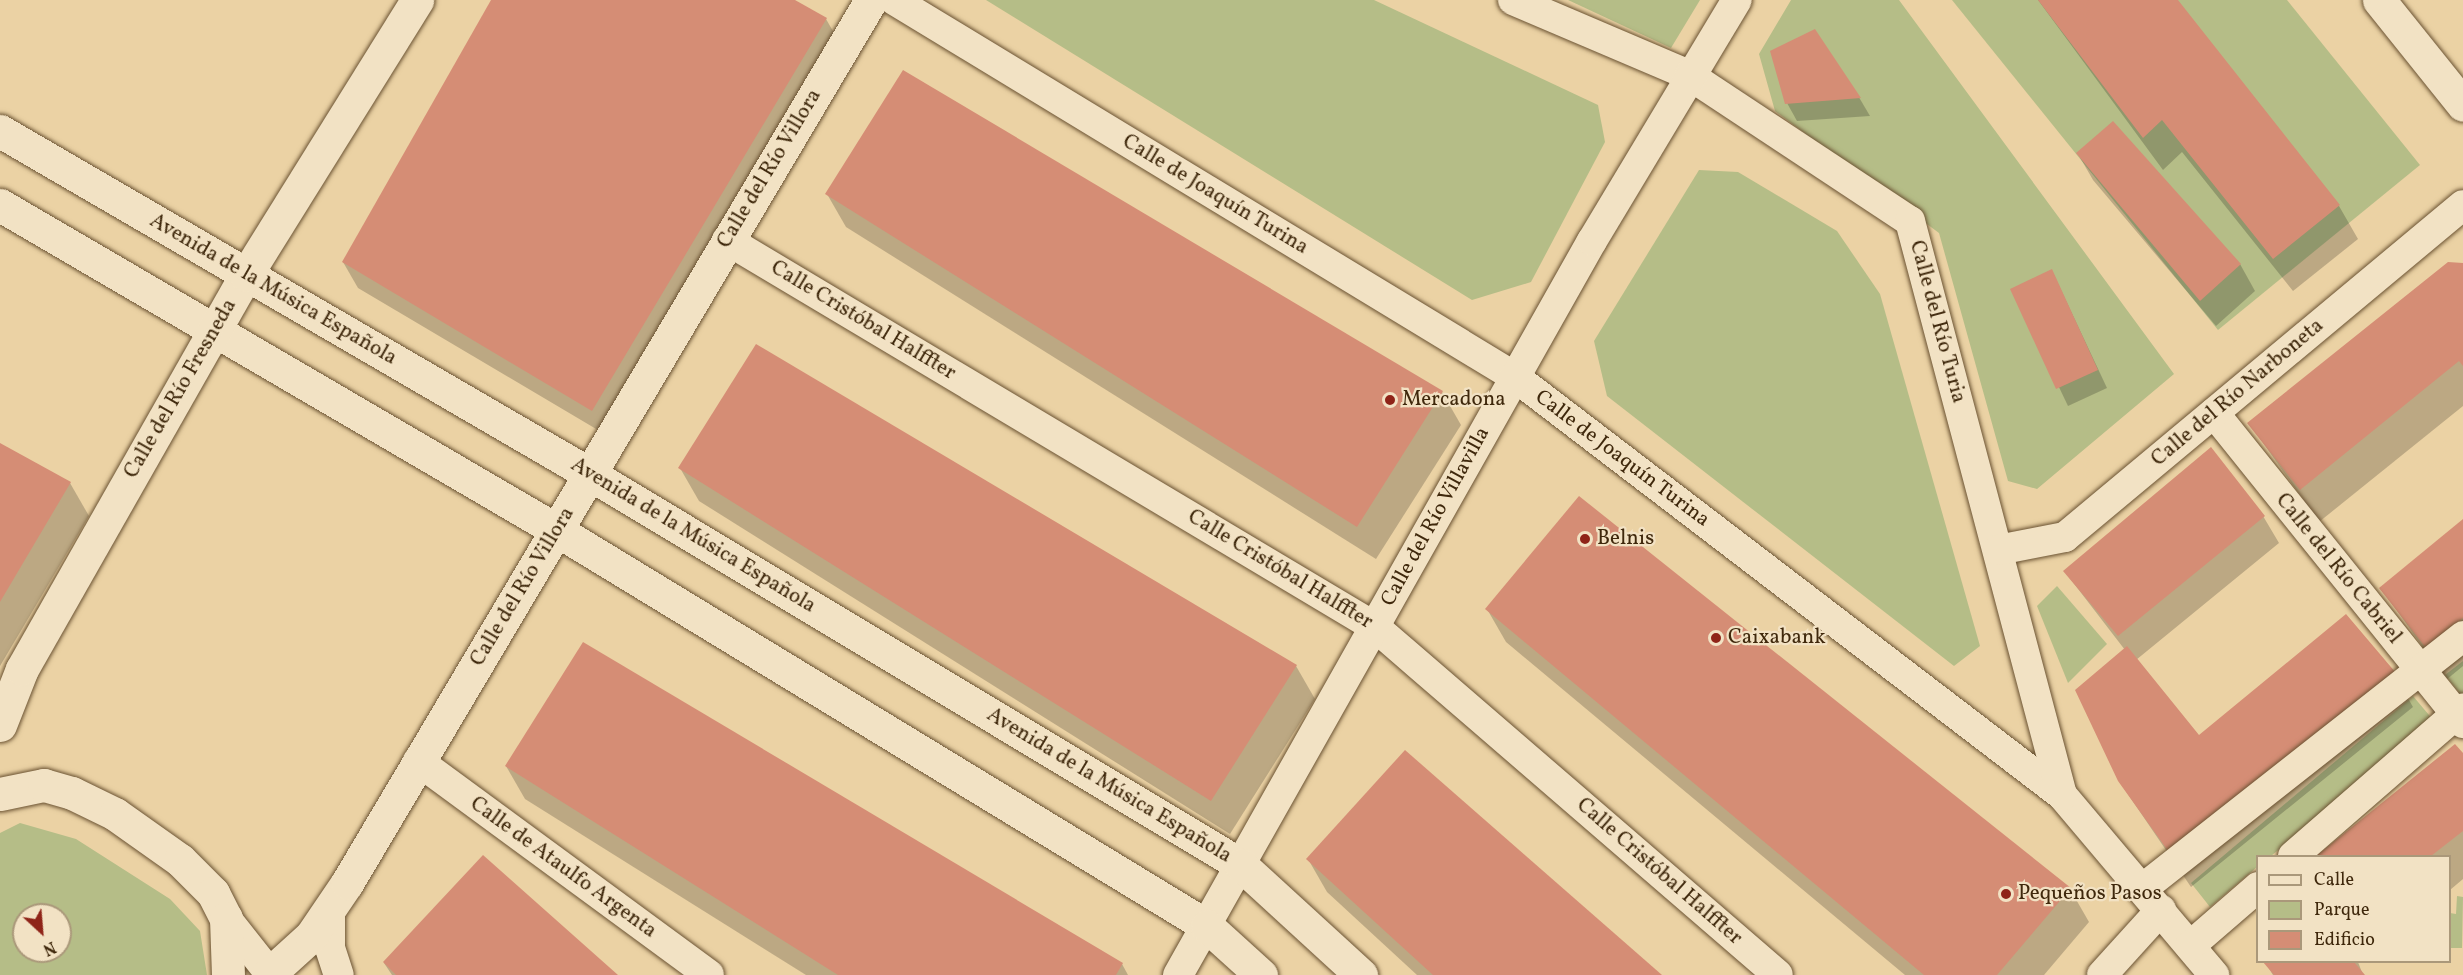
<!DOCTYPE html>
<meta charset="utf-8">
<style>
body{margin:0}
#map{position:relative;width:2463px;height:975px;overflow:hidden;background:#ebd2a4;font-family:Vollkorn,serif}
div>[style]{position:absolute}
.green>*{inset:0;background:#b5bd87}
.shadow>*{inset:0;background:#0003}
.building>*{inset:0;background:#d58d75}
.roads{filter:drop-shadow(0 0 2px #6a5232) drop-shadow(0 0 2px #6a5232)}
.street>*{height:30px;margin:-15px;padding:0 15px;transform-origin:15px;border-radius:15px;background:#f2e2c4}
.secondary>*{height:33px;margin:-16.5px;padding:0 16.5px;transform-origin:16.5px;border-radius:16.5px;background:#f2e2c4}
.dots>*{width:16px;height:16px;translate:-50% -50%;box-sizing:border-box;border:3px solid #f2e2c4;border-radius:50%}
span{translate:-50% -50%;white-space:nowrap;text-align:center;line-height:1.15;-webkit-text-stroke:4.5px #f2e2c4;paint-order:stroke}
.street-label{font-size:21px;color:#3f280c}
.poi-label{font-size:21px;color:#3f280c}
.left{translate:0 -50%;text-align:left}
.legend{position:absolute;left:2256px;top:855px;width:195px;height:108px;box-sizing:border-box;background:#f2e2c4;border:2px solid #aa987a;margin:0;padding:8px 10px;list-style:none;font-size:18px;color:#3f280c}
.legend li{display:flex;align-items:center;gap:12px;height:30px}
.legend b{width:30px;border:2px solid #aa987a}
.north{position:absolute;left:12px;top:903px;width:60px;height:60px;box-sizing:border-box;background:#f2e2c4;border:2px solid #aa987a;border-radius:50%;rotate:154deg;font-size:16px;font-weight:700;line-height:24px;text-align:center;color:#3f280c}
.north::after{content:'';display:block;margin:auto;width:21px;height:27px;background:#8f2418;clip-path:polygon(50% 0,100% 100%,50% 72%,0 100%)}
</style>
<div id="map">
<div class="green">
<div style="clip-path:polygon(986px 0,1374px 0,1598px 105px,1605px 142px,1531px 282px,1472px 300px)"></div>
<div style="clip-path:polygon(1568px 0,1700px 0,1671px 48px)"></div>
<div style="clip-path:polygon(1791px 0,1899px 0,2174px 374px,2037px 489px,2008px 481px,1939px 233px,1775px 111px,1759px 54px)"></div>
<div style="clip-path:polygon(1952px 0,2287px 0,2420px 165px,2218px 330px)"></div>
<div style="clip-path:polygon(1699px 170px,1738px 172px,1837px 231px,1880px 294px,1980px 646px,1954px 666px,1607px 396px,1594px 341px)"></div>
<div style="clip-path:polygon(2057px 586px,2107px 644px,2068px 683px,2037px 606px)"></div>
<div style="clip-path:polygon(2463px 661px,2463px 694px,2461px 695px,2445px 675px)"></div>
<div style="clip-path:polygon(2413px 696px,2434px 721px,2271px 856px,2258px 856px,2257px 867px,2210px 907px,2191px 883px)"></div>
<div style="clip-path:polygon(evenodd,20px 823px,76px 839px,170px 899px,200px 931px,207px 975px,0 975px,0 833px,20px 823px,24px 915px,60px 915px,60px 951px,24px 951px,24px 915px)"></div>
<div style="clip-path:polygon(2457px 896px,2463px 897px,2462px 948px,2450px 948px,2450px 913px,2456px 914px)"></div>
</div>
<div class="shadow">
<div style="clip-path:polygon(493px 0,792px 0,826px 19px,841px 45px,608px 436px,358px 288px,343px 262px)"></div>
<div style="clip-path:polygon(2038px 0,2177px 0,2339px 206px,2358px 239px,2293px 291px,2182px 152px,2163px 170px)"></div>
<div style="clip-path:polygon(1814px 31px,1860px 99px,1870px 116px,1797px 121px,1787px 103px)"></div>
<div style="clip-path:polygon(2078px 154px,2240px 264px,2255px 291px,2216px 326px,2093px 180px)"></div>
<div style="clip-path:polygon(827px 194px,1442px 392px,1461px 425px,1376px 559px,846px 227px)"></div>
<div style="clip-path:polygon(2463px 265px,2463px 406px,2319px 522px,2249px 423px)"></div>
<div style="clip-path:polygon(2052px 271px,2107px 388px,2068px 406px,2012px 289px)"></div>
<div style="clip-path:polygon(0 445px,70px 483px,89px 516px,0 666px)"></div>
<div style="clip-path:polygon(680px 468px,1296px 666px,1315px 699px,1230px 834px,699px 501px)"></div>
<div style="clip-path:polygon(2263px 516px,2279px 543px,2136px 660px,2199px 737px,2394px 674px,2413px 707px,2191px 887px,2119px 781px,2125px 650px,2065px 572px)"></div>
<div style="clip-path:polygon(2463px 521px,2463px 666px,2446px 680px,2381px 588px)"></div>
<div style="clip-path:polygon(1487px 609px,2070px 889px,2089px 922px,2044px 975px,1905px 975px,1506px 642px)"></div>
<div style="clip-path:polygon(583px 644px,1122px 964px,1128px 975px,806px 975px,525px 799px,506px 766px)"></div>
<div style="clip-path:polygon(2454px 746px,2463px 756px,2463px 879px,2450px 890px,2450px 856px,2318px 856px)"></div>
<div style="clip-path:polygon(1308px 859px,1660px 975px,1417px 975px,1327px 892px)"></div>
<div style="clip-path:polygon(2265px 962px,2358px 962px,2363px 975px,2273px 975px)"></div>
<div style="clip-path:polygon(384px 963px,616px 975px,392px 975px)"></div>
</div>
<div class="building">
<div style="clip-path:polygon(491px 0,795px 0,827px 18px,592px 411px,342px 262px)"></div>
<div style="clip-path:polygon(2038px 0,2178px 0,2340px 205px,2273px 259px,2162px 120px,2143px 138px)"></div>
<div style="clip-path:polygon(1815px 29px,1861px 98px,1785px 104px,1770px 51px)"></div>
<div style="clip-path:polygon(903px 70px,1443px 391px,1357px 527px,825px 194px)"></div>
<div style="clip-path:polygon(2113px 121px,2241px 264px,2200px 301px,2076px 153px)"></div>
<div style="clip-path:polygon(2448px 262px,2463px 263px,2463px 366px,2459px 361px,2300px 490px,2247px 423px)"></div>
<div style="clip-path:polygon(2052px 269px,2098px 370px,2056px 389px,2010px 289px)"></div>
<div style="clip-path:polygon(756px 344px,1297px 665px,1211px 801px,678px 468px)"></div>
<div style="clip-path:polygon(0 443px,71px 482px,0 602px)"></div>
<div style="clip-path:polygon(2211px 447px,2265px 516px,2118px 636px,2063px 571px)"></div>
<div style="clip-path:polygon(1579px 496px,2071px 888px,1997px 975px,1924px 975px,1485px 609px)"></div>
<div style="clip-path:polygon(2463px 519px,2463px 618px,2426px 648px,2379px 588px)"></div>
<div style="clip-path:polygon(2346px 614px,2396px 673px,2171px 855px,2118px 781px,2075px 690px,2127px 646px,2199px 735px)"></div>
<div style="clip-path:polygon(583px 642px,1123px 963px,1116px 975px,838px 975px,505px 766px)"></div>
<div style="clip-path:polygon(2455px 744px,2463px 753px,2463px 831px,2431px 856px,2316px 856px)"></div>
<div style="clip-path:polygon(1405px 750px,1662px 975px,1433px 975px,1306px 859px)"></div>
<div style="clip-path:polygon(483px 855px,618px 975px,396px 975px,383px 962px)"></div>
<div style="clip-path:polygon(2263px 962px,2354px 962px,2365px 975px,2274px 975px)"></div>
</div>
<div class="roads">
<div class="street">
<div style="left:894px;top:0;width:726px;rotate:31.26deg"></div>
<div style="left:1515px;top:377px;width:688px;rotate:37.39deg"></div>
<div style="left:2062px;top:795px;width:236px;rotate:49.8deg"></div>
<div style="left:1513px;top:0;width:191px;rotate:23.1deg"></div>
<div style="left:1689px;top:75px;width:265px;rotate:33.5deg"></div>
<div style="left:1910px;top:221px;width:594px;rotate:75.17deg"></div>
<div style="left:727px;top:240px;width:755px;rotate:30.85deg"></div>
<div style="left:1375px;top:627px;width:532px;rotate:40.81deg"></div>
<div style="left:2214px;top:413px;width:398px;rotate:51.2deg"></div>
<div style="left:1998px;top:550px;width:68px;rotate:-11deg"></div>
<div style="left:2065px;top:537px;width:518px;rotate:-39.83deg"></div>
<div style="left:418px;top:761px;width:361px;rotate:36.3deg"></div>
<div style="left:2293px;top:856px;width:225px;rotate:-41deg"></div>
<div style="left:2142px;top:889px;width:409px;rotate:-38.2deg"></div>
<div style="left:330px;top:912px;width:36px;rotate:90deg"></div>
<div style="left:330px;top:948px;width:28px;rotate:72deg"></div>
<div style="left:226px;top:918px;width:73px;rotate:51.7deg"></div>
<div style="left:2190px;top:946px;width:90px;rotate:-40.9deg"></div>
<div style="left:1178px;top:975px;width:843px;rotate:-60.58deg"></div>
<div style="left:1592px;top:241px;width:281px;rotate:-59deg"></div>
<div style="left:2102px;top:975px;width:88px;rotate:-47.8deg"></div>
</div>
<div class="secondary">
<div style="left:2379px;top:0;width:134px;rotate:51.3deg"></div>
<div style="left:0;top:131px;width:680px;rotate:30.18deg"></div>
<div style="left:588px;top:473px;width:762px;rotate:30.98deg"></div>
<div style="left:1241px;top:865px;width:163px;rotate:42.5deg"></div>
<div style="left:0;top:205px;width:646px;rotate:30.29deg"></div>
<div style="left:558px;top:531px;width:760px;rotate:31.33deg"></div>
<div style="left:1207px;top:926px;width:73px;rotate:42.2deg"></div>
<div style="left:0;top:725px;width:60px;rotate:-68.6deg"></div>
<div style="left:22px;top:669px;width:453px;rotate:-60.4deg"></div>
<div style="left:246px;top:275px;width:324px;rotate:-58.1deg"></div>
<div style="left:0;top:794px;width:45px;rotate:-11.6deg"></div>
<div style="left:44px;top:785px;width:29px;rotate:16deg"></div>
<div style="left:72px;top:793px;width:48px;rotate:26deg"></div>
<div style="left:115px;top:814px;width:80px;rotate:35.3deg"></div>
<div style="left:180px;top:860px;width:47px;rotate:45deg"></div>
<div style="left:213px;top:893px;width:28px;rotate:63deg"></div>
<div style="left:226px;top:918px;width:57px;rotate:88deg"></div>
<div style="left:268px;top:975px;width:58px;rotate:-42.2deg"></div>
<div style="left:311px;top:936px;width:64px;rotate:-55.8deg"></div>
<div style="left:347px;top:883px;width:1027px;rotate:-59.31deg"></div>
</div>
</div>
<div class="dots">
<div style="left:1390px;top:400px;background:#8f2418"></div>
<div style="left:1585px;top:539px;background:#8f2418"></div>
<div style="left:1716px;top:638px;background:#8f2418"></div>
<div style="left:2006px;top:894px;background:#8f2418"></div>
</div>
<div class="street-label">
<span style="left:770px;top:169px;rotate:-59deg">Calle del Río Villora</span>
<span style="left:1215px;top:195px;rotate:31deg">Calle de Joaquín Turina</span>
<span style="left:273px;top:290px;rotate:30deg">Avenida de la Música Española</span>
<span style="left:863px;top:321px;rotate:31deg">Calle Cristóbal Halffter</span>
<span style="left:1937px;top:322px;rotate:75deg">Calle del Río Turia</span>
<span style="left:181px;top:389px;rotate:-60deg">Calle del Río Fresneda</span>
<span style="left:2238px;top:393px;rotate:-40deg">Calle del Río Narboneta</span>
<span style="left:1622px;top:459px;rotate:37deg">Calle de Joaquín Turina</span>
<span style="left:1436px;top:517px;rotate:-61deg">Calle del Río Villavilla</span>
<span style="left:693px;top:536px;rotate:31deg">Avenida de la Música Española</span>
<span style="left:2338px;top:569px;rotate:51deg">Calle del Río Cabriel</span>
<span style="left:1280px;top:570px;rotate:31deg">Calle Cristóbal Halffter</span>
<span style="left:523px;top:587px;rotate:-59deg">Calle del Río Villora</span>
<span style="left:1109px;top:786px;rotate:31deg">Avenida de la Música Española</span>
<span style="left:563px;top:868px;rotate:36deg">Calle de Ataulfo Argenta</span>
<span style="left:1659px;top:872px;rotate:41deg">Calle Cristóbal Halffter</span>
</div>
<div class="poi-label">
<span class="left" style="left:1402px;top:400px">Mercadona</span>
<span class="left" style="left:1597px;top:539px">Belnis</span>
<span class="left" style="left:1728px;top:638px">Caixabank</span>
<span class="left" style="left:2018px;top:894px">Pequeños Pasos</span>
</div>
<ul class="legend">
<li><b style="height:8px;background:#f2e2c4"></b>Calle</li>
<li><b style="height:16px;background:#b5bd87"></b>Parque</li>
<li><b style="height:16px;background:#d58d75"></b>Edificio</li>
</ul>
<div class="north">N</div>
</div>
